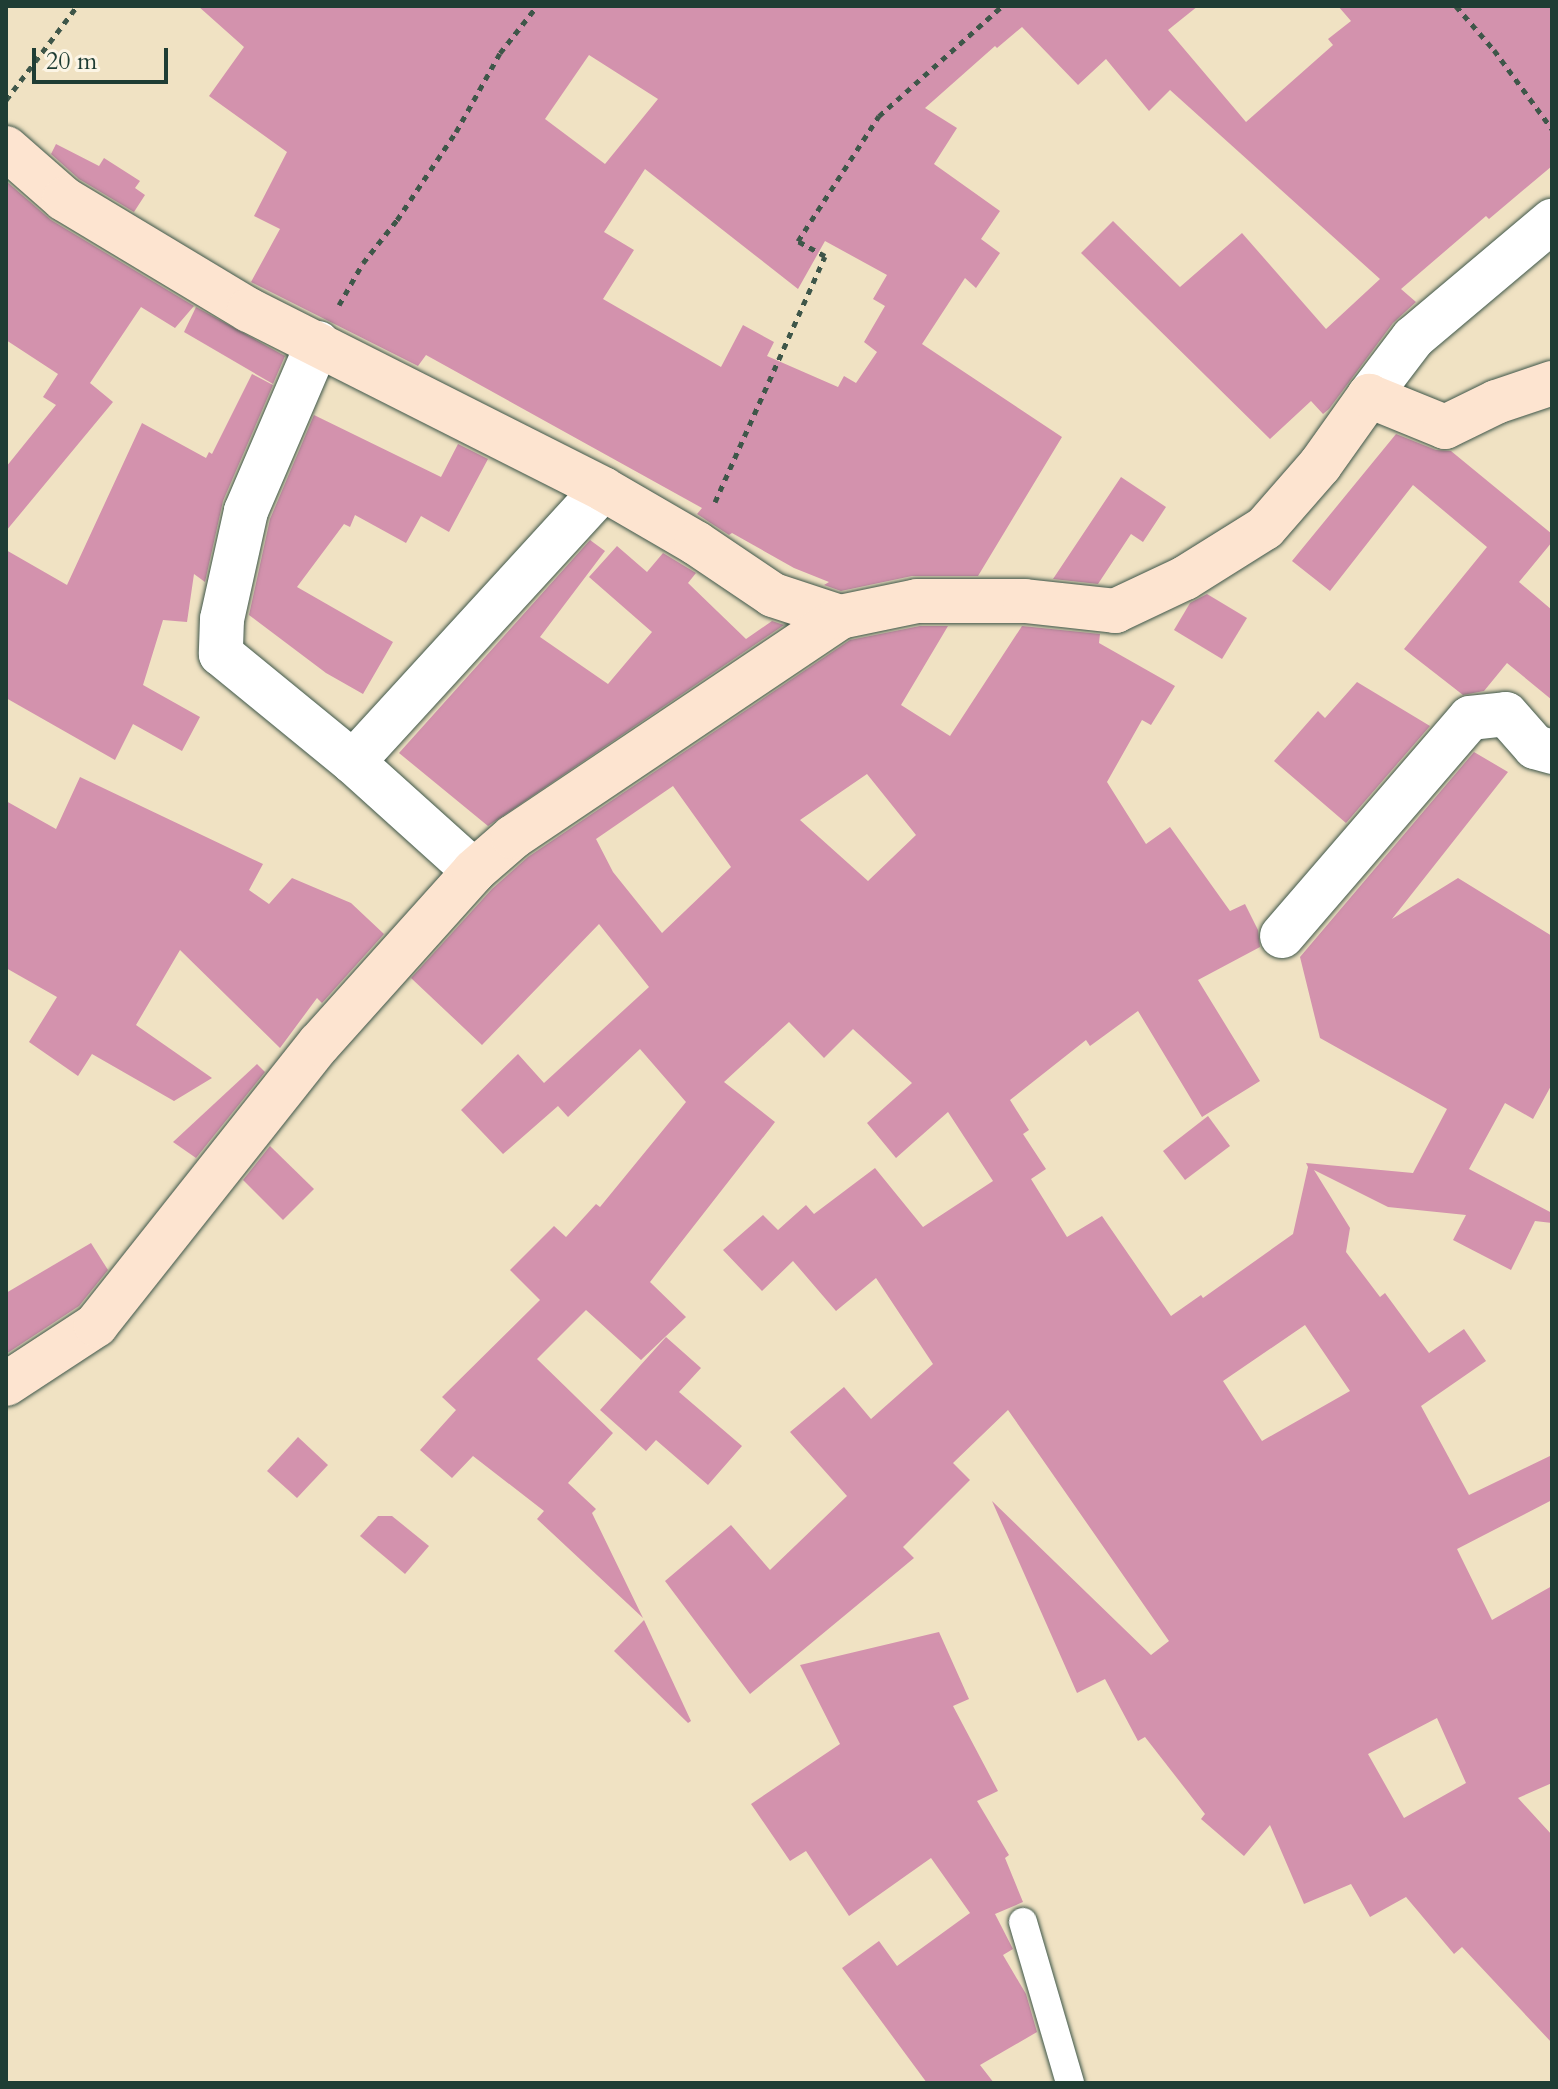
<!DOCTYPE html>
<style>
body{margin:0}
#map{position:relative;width:1558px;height:2089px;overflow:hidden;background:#f0e2c3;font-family:Cardo,serif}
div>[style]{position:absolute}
.building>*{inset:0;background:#d392ad}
.path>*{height:5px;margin-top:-2.5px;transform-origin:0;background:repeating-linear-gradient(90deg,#3e5649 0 6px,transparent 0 12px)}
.roads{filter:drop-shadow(0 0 2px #3e5649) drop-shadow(0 0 2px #3e5649)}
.service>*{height:28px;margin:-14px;padding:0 14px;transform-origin:14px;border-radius:14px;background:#fff}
.minor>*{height:44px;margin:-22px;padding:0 22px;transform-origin:22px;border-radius:22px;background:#fff}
.secondary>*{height:44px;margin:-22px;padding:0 22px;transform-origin:22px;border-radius:22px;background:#fde4d0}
span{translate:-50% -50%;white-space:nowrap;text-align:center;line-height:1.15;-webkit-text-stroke:7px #fcf5e5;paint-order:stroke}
.frame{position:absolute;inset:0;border:8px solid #1f3d34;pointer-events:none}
.scale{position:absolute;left:32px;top:48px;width:136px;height:36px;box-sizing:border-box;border:4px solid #1f3d34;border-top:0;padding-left:10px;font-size:24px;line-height:28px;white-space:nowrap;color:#1f3d34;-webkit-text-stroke:6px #fcf5e5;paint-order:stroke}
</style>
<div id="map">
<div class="building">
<div style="clip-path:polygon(evenodd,198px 6px,1198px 6px,1168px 30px,1246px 122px,1333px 45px,1328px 39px,1351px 21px,1338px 6px,1552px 6px,1552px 166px,1489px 219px,1486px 216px,1401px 289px,1416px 302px,1393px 323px,1329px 409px,1323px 414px,1311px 401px,1270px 439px,1081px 253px,1113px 221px,1180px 287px,1242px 233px,1326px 329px,1380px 279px,1170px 90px,1149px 111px,1106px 59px,1078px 85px,1022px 27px,997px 48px,995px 46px,925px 108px,957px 128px,934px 164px,1000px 211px,981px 239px,1000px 253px,976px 288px,965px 278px,922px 344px,1062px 437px,978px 576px,912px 576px,841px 591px,824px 585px,829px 582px,794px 568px,732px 533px,729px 535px,697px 514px,702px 508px,426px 355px,418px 366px,251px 282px,280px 229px,254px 216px,287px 152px,209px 96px,244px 47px,198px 6px,589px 55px,658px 99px,605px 164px,545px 119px,589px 55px,198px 6px,645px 169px,798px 289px,825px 241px,887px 275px,873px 299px,885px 306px,864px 342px,877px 352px,856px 383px,844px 376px,838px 387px,767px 356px,774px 342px,743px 325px,721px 367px,603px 299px,634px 250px,604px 232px,645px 169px)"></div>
<div style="clip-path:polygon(56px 144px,99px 166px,104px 158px,140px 181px,135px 188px,145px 195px,134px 212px,79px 179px,51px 154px)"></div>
<div style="clip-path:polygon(6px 181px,51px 220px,194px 306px,175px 328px,141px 307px,90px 383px,113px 402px,6px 531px,6px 467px,56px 405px,43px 397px,58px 374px,6px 340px)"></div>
<div style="clip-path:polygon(196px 307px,285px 356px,273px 384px,184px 332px)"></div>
<div style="clip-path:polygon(252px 374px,273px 385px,223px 501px,205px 582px,194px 574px,187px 622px,163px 620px,143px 685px,200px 717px,182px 751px,133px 724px,115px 760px,6px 698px,6px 550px,67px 585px,142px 423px,206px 458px,209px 452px,212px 454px)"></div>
<div style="clip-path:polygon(314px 415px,441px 477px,458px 444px,488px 459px,449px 532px,421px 516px,406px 543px,355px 515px,350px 527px,344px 524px,297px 587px,393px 642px,363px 694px,326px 673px,249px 615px,270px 519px)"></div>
<div style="clip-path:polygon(1396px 434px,1436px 450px,1451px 451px,1552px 534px,1552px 542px,1519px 582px,1552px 610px,1552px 700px,1507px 663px,1484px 691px,1463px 695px,1404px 649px,1487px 547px,1413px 485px,1330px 591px,1292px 561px)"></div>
<div style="clip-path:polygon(1121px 477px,1166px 507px,1143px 542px,1131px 534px,1098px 584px,1053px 579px)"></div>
<div style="clip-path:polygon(590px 540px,605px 551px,540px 637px,608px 684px,652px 632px,589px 577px,617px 546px,647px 572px,663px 553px,696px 573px,688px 583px,746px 639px,772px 621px,784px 625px,488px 826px,399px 753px)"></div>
<div style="clip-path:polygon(1207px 594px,1247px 618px,1222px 659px,1174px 630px,1190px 603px)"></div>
<div style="clip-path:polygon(evenodd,920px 626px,948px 626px,901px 705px,950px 736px,1022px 626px,1100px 634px,1099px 643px,1175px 686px,1151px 725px,1142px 720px,1107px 782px,1146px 844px,1170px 827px,1230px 911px,1245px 904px,1258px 930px,1260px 947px,1198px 980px,1260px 1081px,1202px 1117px,1138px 1011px,1090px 1046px,1086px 1040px,1010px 1100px,1029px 1130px,1023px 1134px,1046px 1169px,1031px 1179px,1067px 1237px,1102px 1216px,1171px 1316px,1201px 1295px,1203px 1298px,1293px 1234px,1308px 1167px,1306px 1163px,1413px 1173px,1447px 1109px,1320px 1038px,1300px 957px,1474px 752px,1508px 772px,1392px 919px,1458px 878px,1552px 936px,1552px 1084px,1533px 1119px,1505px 1103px,1469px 1169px,1552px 1213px,1552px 1223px,1535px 1221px,1511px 1270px,1453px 1240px,1466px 1215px,1388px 1207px,1314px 1170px,1350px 1228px,1346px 1252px,1380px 1297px,1385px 1293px,1429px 1353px,1464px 1329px,1486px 1361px,1421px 1406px,1469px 1495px,1552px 1455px,1552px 1500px,1457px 1549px,1492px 1620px,1552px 1586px,1552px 1783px,1518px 1798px,1552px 1835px,1552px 2043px,1462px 1947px,1454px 1954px,1406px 1897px,1370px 1917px,1351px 1884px,1304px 1904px,1270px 1825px,1244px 1856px,1201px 1819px,1205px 1814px,1145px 1737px,1138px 1741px,1105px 1679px,1077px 1693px,992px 1501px,1151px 1655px,1169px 1641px,1008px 1410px,953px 1463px,970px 1480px,903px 1547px,914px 1558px,750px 1694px,665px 1581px,731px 1525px,770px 1570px,847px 1496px,790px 1432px,844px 1387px,871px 1419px,933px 1364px,876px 1278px,836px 1311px,793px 1261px,762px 1291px,723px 1250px,763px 1215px,778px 1230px,806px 1205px,814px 1214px,875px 1168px,923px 1227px,993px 1181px,948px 1112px,896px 1158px,867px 1123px,912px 1083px,853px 1029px,824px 1058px,789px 1022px,724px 1082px,775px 1122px,650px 1282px,686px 1317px,641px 1360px,586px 1310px,537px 1359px,613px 1433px,568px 1483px,596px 1509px,592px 1513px,643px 1618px,537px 1519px,544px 1511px,473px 1456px,452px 1478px,420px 1450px,456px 1410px,442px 1397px,540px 1300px,510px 1270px,554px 1226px,566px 1237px,596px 1204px,600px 1207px,686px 1102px,640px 1049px,568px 1117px,558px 1106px,503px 1154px,461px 1110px,518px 1054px,544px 1083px,649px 987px,599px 924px,482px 1045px,411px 978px,492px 889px,528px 857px,850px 640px,920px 626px,867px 774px,916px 835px,868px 881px,800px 820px,867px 774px,920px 626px,673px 786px,731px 867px,662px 933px,613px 872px,596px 839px,673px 786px,920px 626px,1305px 1325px,1350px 1391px,1262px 1441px,1223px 1381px,1305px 1325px,920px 626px,1437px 1718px,1466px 1783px,1404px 1818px,1368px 1754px,1437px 1718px)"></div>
<div style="clip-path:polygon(1357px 682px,1430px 726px,1346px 823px,1274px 761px,1318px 711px,1325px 718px)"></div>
<div style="clip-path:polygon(80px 777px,263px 864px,249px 890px,269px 904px,292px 878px,351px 903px,384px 934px,322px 1003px,317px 998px,280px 1048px,180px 950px,136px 1025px,212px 1078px,174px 1101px,92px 1054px,78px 1076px,29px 1042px,57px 997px,6px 968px,6px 801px,56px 829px)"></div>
<div style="clip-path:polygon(257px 1064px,265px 1072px,196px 1158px,173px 1142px)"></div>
<div style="clip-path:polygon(1208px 1116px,1230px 1146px,1185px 1180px,1163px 1151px)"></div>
<div style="clip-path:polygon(270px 1146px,314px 1189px,283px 1220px,243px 1180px)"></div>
<div style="clip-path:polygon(91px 1243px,108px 1270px,79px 1306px,6px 1354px,6px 1293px)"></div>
<div style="clip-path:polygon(666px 1337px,701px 1368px,679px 1392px,742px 1446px,708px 1485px,656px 1440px,646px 1451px,600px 1410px)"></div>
<div style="clip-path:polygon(298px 1437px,328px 1465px,297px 1498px,267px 1471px)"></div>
<div style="clip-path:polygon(378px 1516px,392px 1516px,429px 1546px,405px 1574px,360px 1536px)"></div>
<div style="clip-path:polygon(644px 1620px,691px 1721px,688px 1723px,614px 1651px)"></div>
<div style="clip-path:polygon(939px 1632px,969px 1699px,953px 1706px,998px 1791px,977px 1801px,1009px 1855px,1005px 1858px,1023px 1902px,995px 1914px,1013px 1949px,1003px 1955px,1026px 1994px,1037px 2032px,980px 2065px,994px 2083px,927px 2083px,842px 1968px,879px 1941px,897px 1966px,970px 1913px,931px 1858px,849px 1916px,806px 1851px,790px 1861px,751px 1804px,840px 1744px,800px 1665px)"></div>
</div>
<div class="path">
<div style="left:1456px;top:6px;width:58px;rotate:49.2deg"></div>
<div style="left:1494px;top:50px;width:98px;rotate:53.7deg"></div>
<div style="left:6px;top:100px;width:118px;rotate:-52.9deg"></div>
<div style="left:339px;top:305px;width:48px;rotate:-60.3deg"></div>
<div style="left:363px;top:263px;width:55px;rotate:-51.7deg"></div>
<div style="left:397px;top:220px;width:106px;rotate:-56.2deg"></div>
<div style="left:456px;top:132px;width:90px;rotate:-60.9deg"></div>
<div style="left:500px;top:53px;width:60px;rotate:-51.8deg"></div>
<div style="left:715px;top:502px;width:269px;rotate:-65.9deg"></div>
<div style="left:825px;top:256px;width:31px;rotate:-151deg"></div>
<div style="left:798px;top:241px;width:149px;rotate:-57.1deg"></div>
<div style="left:879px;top:116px;width:165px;rotate:-41.8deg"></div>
</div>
<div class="roads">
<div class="service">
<div style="left:1023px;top:1922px;width:168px;rotate:73.7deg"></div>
</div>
<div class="minor">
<div style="left:318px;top:343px;width:183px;rotate:113.2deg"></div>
<div style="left:246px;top:511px;width:111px;rotate:102.5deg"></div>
<div style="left:222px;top:619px;width:35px;rotate:92deg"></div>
<div style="left:221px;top:654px;width:171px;rotate:39.3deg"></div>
<div style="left:353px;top:762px;width:163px;rotate:42deg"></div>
<div style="left:1369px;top:396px;width:73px;rotate:-52.8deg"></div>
<div style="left:1413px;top:338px;width:182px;rotate:-40.1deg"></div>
<div style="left:353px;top:762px;width:370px;rotate:-47.5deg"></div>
<div style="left:1282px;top:936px;width:288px;rotate:-49.2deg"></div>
<div style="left:1470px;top:718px;width:36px;rotate:-6deg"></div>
<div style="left:1506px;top:714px;width:44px;rotate:48.7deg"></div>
<div style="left:1535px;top:747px;width:18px;rotate:16deg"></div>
</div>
<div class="secondary">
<div style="left:6px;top:148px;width:77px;rotate:41.3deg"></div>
<div style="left:64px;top:199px;width:216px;rotate:31deg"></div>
<div style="left:249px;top:310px;width:397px;rotate:26.8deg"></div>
<div style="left:603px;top:489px;width:108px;rotate:30.1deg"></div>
<div style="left:696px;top:543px;width:93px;rotate:34deg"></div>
<div style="left:773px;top:595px;width:71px;rotate:18.2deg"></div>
<div style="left:6px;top:1384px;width:108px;rotate:-33.2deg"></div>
<div style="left:96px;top:1325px;width:359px;rotate:-51.6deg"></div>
<div style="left:319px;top:1044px;width:232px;rotate:-48.1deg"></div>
<div style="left:474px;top:871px;width:52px;rotate:-41.1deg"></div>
<div style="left:513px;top:837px;width:394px;rotate:-33.9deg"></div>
<div style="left:840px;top:617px;width:79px;rotate:-11.7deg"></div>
<div style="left:917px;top:601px;width:108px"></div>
<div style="left:1025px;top:601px;width:91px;rotate:6.3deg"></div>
<div style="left:1115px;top:611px;width:77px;rotate:-25.2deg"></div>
<div style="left:1185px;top:578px;width:94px;rotate:-32deg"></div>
<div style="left:1265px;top:528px;width:84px;rotate:-48.9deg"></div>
<div style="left:1320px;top:465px;width:85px;rotate:-54.6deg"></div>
<div style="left:1369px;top:396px;width:82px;rotate:22.2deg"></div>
<div style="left:1445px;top:427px;width:57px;rotate:-26.1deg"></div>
<div style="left:1496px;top:402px;width:59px;rotate:-18.7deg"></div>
</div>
</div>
<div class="frame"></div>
<div class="scale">20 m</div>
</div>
